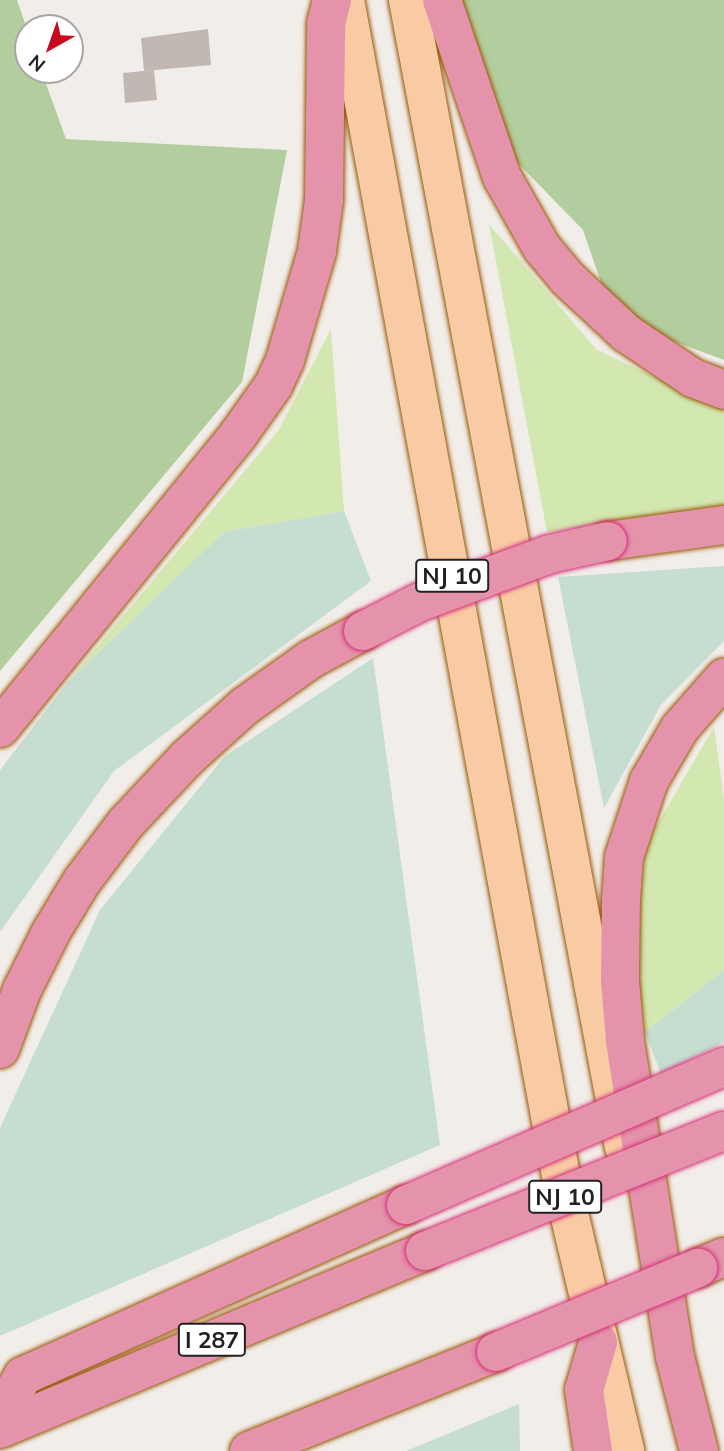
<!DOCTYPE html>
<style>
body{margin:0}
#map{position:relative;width:724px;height:1451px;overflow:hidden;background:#f1ede8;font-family:Mulish,sans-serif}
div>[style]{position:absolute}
.grass>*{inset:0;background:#d2e8b0}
.forest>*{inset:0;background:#b2ce9e}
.wetland>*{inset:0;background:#c5ded0}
.building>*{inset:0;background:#c1b8b4}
.roads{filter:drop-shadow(0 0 2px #985706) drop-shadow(0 0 2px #985706)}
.major>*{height:38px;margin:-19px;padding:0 19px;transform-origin:19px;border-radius:19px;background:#f9cba5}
.highway>*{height:38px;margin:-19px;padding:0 19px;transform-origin:19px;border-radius:19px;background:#e493ab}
.bridges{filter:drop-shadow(0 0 2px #d52f7a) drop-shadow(0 0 2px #d52f7a)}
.highway-bridge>*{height:38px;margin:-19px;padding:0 19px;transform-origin:19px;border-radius:19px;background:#e493ab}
span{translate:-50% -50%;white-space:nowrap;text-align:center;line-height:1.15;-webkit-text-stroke:6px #fff;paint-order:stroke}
.shield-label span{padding:2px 5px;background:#fff;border:2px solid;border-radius:5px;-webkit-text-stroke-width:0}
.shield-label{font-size:23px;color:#212121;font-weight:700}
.north{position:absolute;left:14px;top:14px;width:70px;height:70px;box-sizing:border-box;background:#fff;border:2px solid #a6a6a6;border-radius:50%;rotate:220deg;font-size:19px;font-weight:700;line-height:28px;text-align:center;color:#212121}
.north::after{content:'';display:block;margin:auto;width:24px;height:32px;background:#ca081d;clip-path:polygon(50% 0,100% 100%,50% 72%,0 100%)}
</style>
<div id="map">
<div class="grass">
<div style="clip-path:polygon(489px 224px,597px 350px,724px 409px,724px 506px,547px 532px)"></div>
<div style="clip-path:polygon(331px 329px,344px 511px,224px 532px,67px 683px,278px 431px)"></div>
<div style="clip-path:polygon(714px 727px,724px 799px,724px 970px,645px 1032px,634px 952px,647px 842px)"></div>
</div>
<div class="forest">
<div style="clip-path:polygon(0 0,17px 0,28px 32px,28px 70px,41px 70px,66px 139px,287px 150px,242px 382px,0 671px)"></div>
<div style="clip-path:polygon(460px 0,724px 0,724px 360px,665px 338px,606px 297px,583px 230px,505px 150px)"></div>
</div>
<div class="wetland">
<div style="clip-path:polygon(344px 511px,371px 581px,114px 771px,0 932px,0 770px,67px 683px,224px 532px)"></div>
<div style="clip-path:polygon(724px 566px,724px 641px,661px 705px,604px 808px,558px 577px)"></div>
<div style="clip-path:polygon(373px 658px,440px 1145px,0 1336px,0 1128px,100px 910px,225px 756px)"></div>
<div style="clip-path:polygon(724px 970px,724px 1042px,661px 1074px,645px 1032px)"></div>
<div style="clip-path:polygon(519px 1404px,520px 1451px,406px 1451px)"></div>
</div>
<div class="building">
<div style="clip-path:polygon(208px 29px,211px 65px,144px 71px,141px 38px)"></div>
<div style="clip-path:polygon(154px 70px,157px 100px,125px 103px,123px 73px)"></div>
</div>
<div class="roads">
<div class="major">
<div style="left:345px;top:0;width:1212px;rotate:79.59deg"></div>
<div style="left:564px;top:1192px;width:266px;rotate:76.7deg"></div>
<div style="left:408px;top:0;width:1167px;rotate:79.34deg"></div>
</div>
<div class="highway">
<div style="left:442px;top:0;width:187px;rotate:71.3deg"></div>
<div style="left:502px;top:177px;width:81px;rotate:60.6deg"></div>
<div style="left:542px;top:248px;width:39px;rotate:50deg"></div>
<div style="left:567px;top:278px;width:81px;rotate:43deg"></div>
<div style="left:626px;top:333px;width:81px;rotate:33.9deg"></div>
<div style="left:693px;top:378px;width:33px;rotate:21deg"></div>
<div style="left:608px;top:541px;width:117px;rotate:-7.9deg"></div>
<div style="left:0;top:728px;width:377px;rotate:-50.9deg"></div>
<div style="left:238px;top:435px;width:60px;rotate:-54.5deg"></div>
<div style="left:273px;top:386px;width:29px;rotate:-65deg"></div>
<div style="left:285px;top:360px;width:114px;rotate:-73.6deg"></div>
<div style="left:317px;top:251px;width:51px;rotate:-82.2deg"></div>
<div style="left:324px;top:200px;width:176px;rotate:-89.3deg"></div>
<div style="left:326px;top:24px;width:25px;rotate:-76deg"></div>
<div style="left:0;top:1049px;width:63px;rotate:-69.6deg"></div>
<div style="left:22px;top:990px;width:65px;rotate:-63.4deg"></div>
<div style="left:51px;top:932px;width:60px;rotate:-58.7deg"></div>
<div style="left:82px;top:881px;width:73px;rotate:-52.8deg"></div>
<div style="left:126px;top:823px;width:89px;rotate:-46.8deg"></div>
<div style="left:187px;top:758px;width:78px;rotate:-41.9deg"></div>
<div style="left:245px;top:706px;width:81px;rotate:-35.5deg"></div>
<div style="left:311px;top:659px;width:59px;rotate:-28.3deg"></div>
<div style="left:698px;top:1268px;width:28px;rotate:-23deg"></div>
<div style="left:0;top:1416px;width:46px;rotate:-60.1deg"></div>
<div style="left:23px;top:1376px;width:419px;rotate:-24.1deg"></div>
<div style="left:0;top:1429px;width:461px;rotate:-22.7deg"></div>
<div style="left:249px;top:1451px;width:266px;rotate:-21.8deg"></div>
<div style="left:593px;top:1451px;width:62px;rotate:-98.4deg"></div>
<div style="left:584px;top:1390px;width:50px;rotate:-73.7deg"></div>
<div style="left:699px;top:1451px;width:97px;rotate:-104.3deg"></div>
<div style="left:675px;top:1357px;width:321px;rotate:-99deg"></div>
<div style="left:625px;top:1040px;width:60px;rotate:-94.8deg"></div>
<div style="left:620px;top:980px;width:80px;rotate:-89.3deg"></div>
<div style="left:621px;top:900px;width:43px;rotate:-86deg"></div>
<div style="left:624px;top:857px;width:80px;rotate:-71.8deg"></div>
<div style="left:649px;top:781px;width:61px;rotate:-59.7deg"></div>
<div style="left:680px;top:728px;width:67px;rotate:-48.7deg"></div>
</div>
</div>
<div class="bridges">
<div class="highway-bridge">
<div style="left:363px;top:631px;width:64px;rotate:-27deg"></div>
<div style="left:420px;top:602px;width:66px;rotate:-20.4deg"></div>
<div style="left:482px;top:579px;width:72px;rotate:-20.2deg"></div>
<div style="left:550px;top:554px;width:59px;rotate:-12.6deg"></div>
<div style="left:406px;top:1205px;width:347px;rotate:-23.5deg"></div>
<div style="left:425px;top:1251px;width:322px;rotate:-21.9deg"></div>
<div style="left:496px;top:1352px;width:219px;rotate:-22.6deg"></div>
</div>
</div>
<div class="shield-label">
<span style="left:452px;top:576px">NJ 10</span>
<span style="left:565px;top:1197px">NJ 10</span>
<span style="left:212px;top:1340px">I 287</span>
</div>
<div class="north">N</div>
</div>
